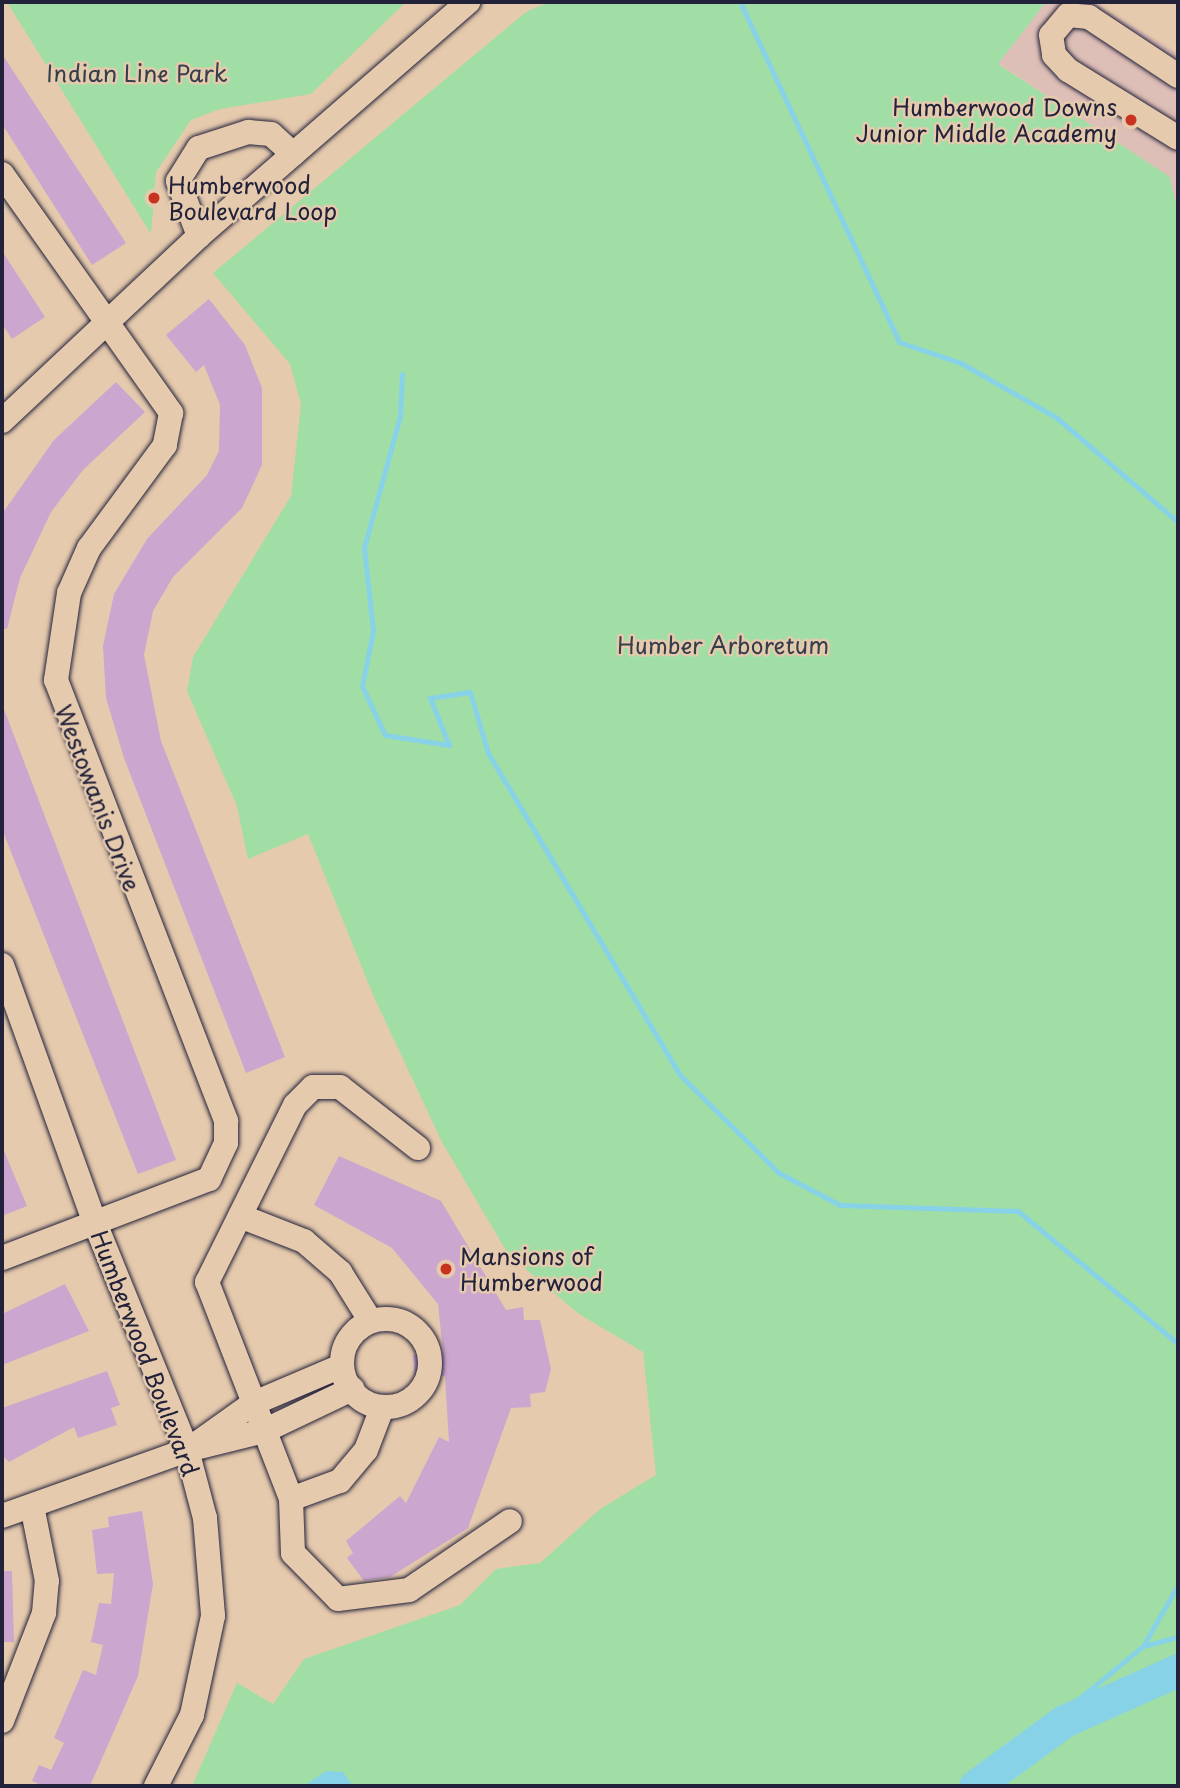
<!DOCTYPE html>
<style>
body{margin:0}
#map{position:relative;width:1180px;height:1788px;overflow:hidden;background:#e6caad;font-family:"Playpen Sans",sans-serif}
div>[style]{position:absolute}
.built>*{inset:0;background:#debfb7}
.green>*{inset:0;background:#a0dea6}
.water>*{inset:0;background:#87d2e7}
.stream>*{height:5px;margin:-2.5px;padding:0 2.5px;transform-origin:2.5px;border-radius:2.5px;background:#87d2e7}
.river>*{height:33px;margin:-16.5px;padding:0 16.5px;transform-origin:16.5px;border-radius:16.5px;background:#87d2e7}
.building>*{inset:0;background:#cba6ce}
.roads{filter:drop-shadow(0 0 2px #22223b) drop-shadow(0 0 2px #22223b)}
.minor>*{height:24px;margin:-12px;padding:0 12px;transform-origin:12px;border-radius:12px;background:#e6caad}
.minor>.ring{margin:-12px;padding:0;box-sizing:content-box;background:none;border:24px solid #e6caad;border-radius:50%}
.dots>*{width:19px;height:19px;translate:-50% -50%;box-sizing:border-box;border:4px solid #e6caad;border-radius:50%}
span{translate:-50% -50%;white-space:nowrap;text-align:center;line-height:1.15;-webkit-text-stroke:5px #e6caad;paint-order:stroke}
.park-label{font-size:23px;color:#353e4b}
.poi-label{font-size:23px;color:#22223b}
.right{translate:-100% -50%;text-align:right}
.left{translate:0 -50%;text-align:left}
.street-label{font-size:23px;color:#22223b}
.frame{position:absolute;inset:0;border:4px solid #22223b;pointer-events:none}
</style>
<div id="map">
<div class="built">
<div style="clip-path:polygon(1046px 2px,1092px 2px,1178px 53px,1178px 211px,1170px 177px,998px 63px)"></div>
</div>
<div class="green">
<div style="clip-path:polygon(7px 2px,406px 2px,311px 94px,220px 109px,191px 120px,156px 172px,151px 234px)"></div>
<div style="clip-path:polygon(549px 2px,1046px 2px,998px 64px,1170px 177px,1178px 211px,1178px 1786px,192px 1786px,237px 1683px,273px 1704px,304px 1659px,460px 1605px,496px 1569px,540px 1563px,600px 1509px,656px 1475px,643px 1352px,579px 1314px,508px 1254px,442px 1142px,373px 995px,308px 834px,248px 859px,237px 806px,187px 691px,193px 657px,291px 496px,301px 404px,290px 364px,213px 273px,526px 12px)"></div>
</div>
<div class="water">
<div style="clip-path:polygon(326px 1771px,343px 1772px,353px 1786px,304px 1786px)"></div>
</div>
<div class="stream">
<div style="left:740px;top:2px;width:375px;rotate:64.9deg"></div>
<div style="left:899px;top:342px;width:65px;rotate:18.7deg"></div>
<div style="left:961px;top:363px;width:111px;rotate:29.8deg"></div>
<div style="left:1057px;top:418px;width:160px;rotate:40.7deg"></div>
<div style="left:402px;top:374px;width:42px;rotate:92.7deg"></div>
<div style="left:400px;top:416px;width:137px;rotate:105.3deg"></div>
<div style="left:364px;top:548px;width:83px;rotate:83.8deg"></div>
<div style="left:373px;top:631px;width:56px;rotate:101.3deg"></div>
<div style="left:362px;top:686px;width:54px;rotate:64.9deg"></div>
<div style="left:385px;top:735px;width:65px;rotate:8.9deg"></div>
<div style="left:449px;top:745px;width:51px;rotate:-112deg"></div>
<div style="left:430px;top:698px;width:40px;rotate:-8.5deg"></div>
<div style="left:470px;top:692px;width:64px;rotate:73.6deg"></div>
<div style="left:488px;top:753px;width:375px;rotate:59.2deg"></div>
<div style="left:680px;top:1075px;width:139px;rotate:44.7deg"></div>
<div style="left:779px;top:1173px;width:69px;rotate:27.7deg"></div>
<div style="left:840px;top:1205px;width:178px;rotate:1.9deg"></div>
<div style="left:1018px;top:1211px;width:208px;rotate:39.7deg"></div>
<div style="left:1144px;top:1646px;width:35px;rotate:-15deg"></div>
<div style="left:973px;top:1786px;width:220px;rotate:-39.5deg"></div>
<div style="left:1143px;top:1646px;width:70px;rotate:-60.2deg"></div>
</div>
<div class="river">
<div style="left:975px;top:1786px;width:110px;rotate:-36.1deg"></div>
<div style="left:1064px;top:1721px;width:125px;rotate:-24.1deg"></div>
</div>
<div class="building">
<div style="clip-path:polygon(2px 54px,126px 243px,92px 265px,2px 124px)"></div>
<div style="clip-path:polygon(2px 251px,45px 317px,12px 339px,2px 324px)"></div>
<div style="clip-path:polygon(209px 299px,245px 345px,262px 388px,262px 465px,242px 508px,173px 577px,153px 611px,144px 655px,161px 741px,285px 1057px,246px 1073px,124px 758px,106px 698px,103px 646px,114px 594px,147px 539px,207px 475px,219px 451px,220px 405px,204px 365px,196px 372px,166px 335px)"></div>
<div style="clip-path:polygon(116px 382px,145px 412px,83px 470px,51px 512px,20px 578px,7px 629px,2px 628px,2px 514px,54px 440px)"></div>
<div style="clip-path:polygon(2px 704px,176px 1160px,138px 1174px,2px 829px)"></div>
<div style="clip-path:polygon(2px 1146px,27px 1206px,2px 1216px)"></div>
<div style="clip-path:polygon(339px 1156px,441px 1201px,506px 1310px,523px 1307px,524px 1320px,540px 1320px,551px 1369px,545px 1392px,530px 1394px,531px 1407px,511px 1408px,468px 1528px,390px 1577px,364px 1581px,347px 1558px,353px 1553px,346px 1541px,400px 1496px,406px 1503px,439px 1437px,449px 1442px,445px 1376px,415px 1378px,413px 1355px,443px 1352px,438px 1304px,392px 1248px,314px 1205px)"></div>
<div style="clip-path:polygon(65px 1284px,89px 1331px,2px 1365px,2px 1314px)"></div>
<div style="clip-path:polygon(107px 1371px,120px 1405px,111px 1408px,117px 1425px,78px 1438px,74px 1427px,9px 1462px,2px 1455px,2px 1408px)"></div>
<div style="clip-path:polygon(142px 1511px,153px 1584px,138px 1676px,90px 1786px,43px 1786px,32px 1781px,39px 1765px,51px 1770px,64px 1743px,54px 1738px,83px 1670px,96px 1675px,103px 1645px,91px 1642px,99px 1603px,111px 1604px,114px 1573px,97px 1574px,92px 1530px,109px 1527px,108px 1517px)"></div>
<div style="clip-path:polygon(2px 1571px,12px 1571px,14px 1642px,2px 1642px)"></div>
</div>
<div class="roads">
<div class="minor">
<div style="left:1178px;top:76px;width:107px;rotate:-146.5deg"></div>
<div style="left:1089px;top:17px;width:21px;rotate:-175deg"></div>
<div style="left:1068px;top:15px;width:26px;rotate:130deg"></div>
<div style="left:1051px;top:35px;width:20px;rotate:81deg"></div>
<div style="left:1054px;top:55px;width:21px;rotate:47deg"></div>
<div style="left:1068px;top:70px;width:129px;rotate:31.7deg"></div>
<div style="left:2px;top:174px;width:293px;rotate:54.7deg"></div>
<div style="left:171px;top:413px;width:33px;rotate:101deg"></div>
<div style="left:165px;top:445px;width:128px;rotate:126.4deg"></div>
<div style="left:89px;top:548px;width:49px;rotate:114deg"></div>
<div style="left:69px;top:593px;width:88px;rotate:98.5deg"></div>
<div style="left:56px;top:680px;width:473px;rotate:68.9deg"></div>
<div style="left:226px;top:1121px;width:22px;rotate:90deg"></div>
<div style="left:226px;top:1143px;width:40px;rotate:115deg"></div>
<div style="left:209px;top:1179px;width:222px;rotate:159.1deg"></div>
<div style="left:199px;top:236px;width:59px;rotate:-110.9deg"></div>
<div style="left:178px;top:181px;width:39px;rotate:-58deg"></div>
<div style="left:199px;top:148px;width:52px;rotate:-18.1deg"></div>
<div style="left:248px;top:132px;width:23px;rotate:5deg"></div>
<div style="left:271px;top:134px;width:30px;rotate:42deg"></div>
<div style="left:2px;top:421px;width:270px;rotate:-43.2deg"></div>
<div style="left:199px;top:236px;width:357px;rotate:-41deg"></div>
<div style="left:2px;top:965px;width:274px;rotate:70.2deg"></div>
<div style="left:95px;top:1223px;width:245px;rotate:67.9deg"></div>
<div style="left:187px;top:1450px;width:70px;rotate:75.2deg"></div>
<div style="left:205px;top:1518px;width:98px;rotate:85.3deg"></div>
<div style="left:213px;top:1616px;width:101px;rotate:102deg"></div>
<div style="left:192px;top:1715px;width:80px;rotate:116.9deg"></div>
<div style="left:418px;top:1148px;width:99px;rotate:-142deg"></div>
<div style="left:340px;top:1087px;width:27px;rotate:180deg"></div>
<div style="left:313px;top:1087px;width:25px;rotate:135deg"></div>
<div style="left:295px;top:1105px;width:198px;rotate:116.4deg"></div>
<div style="left:207px;top:1282px;width:233px;rotate:68.8deg"></div>
<div style="left:291px;top:1499px;width:54px;rotate:87.9deg"></div>
<div style="left:293px;top:1553px;width:64px;rotate:45.6deg"></div>
<div style="left:338px;top:1599px;width:72px;rotate:-7.2deg"></div>
<div style="left:409px;top:1590px;width:122px;rotate:-34.3deg"></div>
<div style="left:240px;top:1216px;width:69px;rotate:21.3deg"></div>
<div style="left:304px;top:1241px;width:48px;rotate:40.7deg"></div>
<div style="left:340px;top:1272px;width:57px;rotate:58deg"></div>
<div class="ring" style="left:342px;top:1319px;width:64px;height:64px"></div>
<div style="left:199px;top:1442px;width:65px;rotate:-35.6deg"></div>
<div style="left:252px;top:1404px;width:97px;rotate:-23.1deg"></div>
<div style="left:291px;top:1499px;width:52px;rotate:-20.2deg"></div>
<div style="left:340px;top:1481px;width:40px;rotate:-50deg"></div>
<div style="left:366px;top:1450px;width:45px;rotate:-69.1deg"></div>
<div style="left:2px;top:1516px;width:196px;rotate:-19.6deg"></div>
<div style="left:187px;top:1450px;width:79px;rotate:-13.9deg"></div>
<div style="left:264px;top:1431px;width:98px;rotate:-25.5deg"></div>
<div style="left:2px;top:1721px;width:116px;rotate:-68.7deg"></div>
<div style="left:44px;top:1613px;width:32px;rotate:-85deg"></div>
<div style="left:47px;top:1581px;width:76px;rotate:-101.3deg"></div>
</div>
</div>
<div class="dots">
<div style="left:1131px;top:120px;background:#c8321e"></div>
<div style="left:154px;top:198px;background:#c8321e"></div>
<div style="left:446px;top:1269px;background:#c8321e"></div>
</div>
<div class="park-label">
<span style="left:137px;top:73px">Indian Line Park</span>
<span style="left:723px;top:645px">Humber Arboretum</span>
</div>
<div class="poi-label">
<span class="right" style="left:1117px;top:120px">Humberwood Downs<br>Junior Middle Academy</span>
<span class="left" style="left:168px;top:198px">Humberwood<br>Boulevard Loop</span>
<span class="left" style="left:460px;top:1269px">Mansions of<br>Humberwood</span>
</div>
<div class="street-label">
<span style="left:98px;top:798px;rotate:69deg">Westowanis Drive</span>
<span style="left:145px;top:1353px;rotate:69deg">Humberwood Boulevard</span>
</div>
<div class="frame"></div>
</div>
